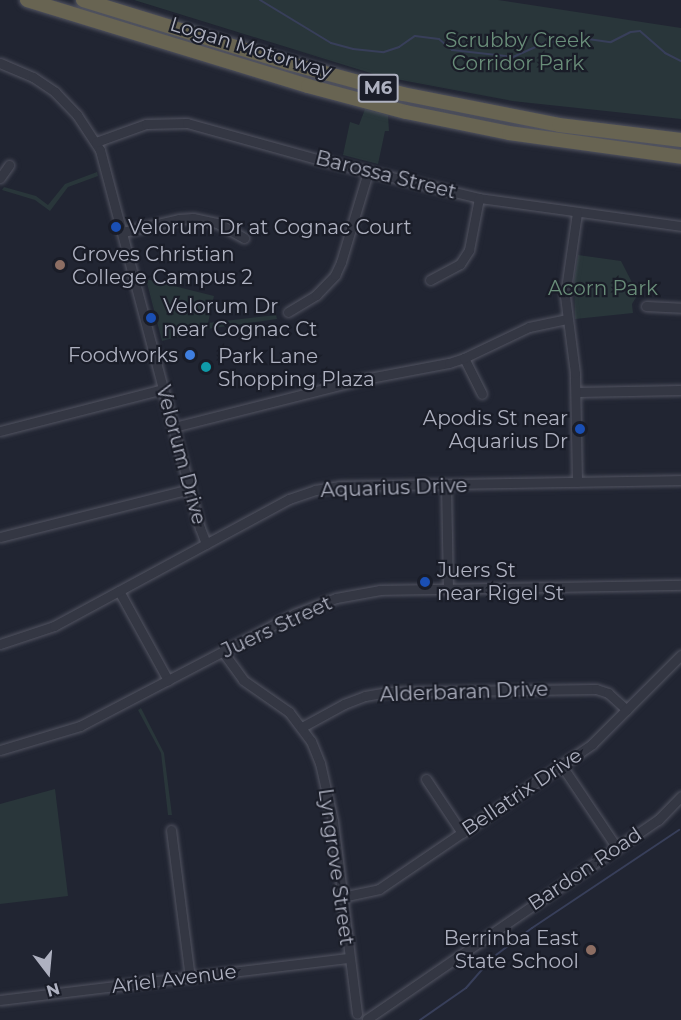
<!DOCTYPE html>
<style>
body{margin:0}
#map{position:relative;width:681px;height:1020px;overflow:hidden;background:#212532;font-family:Montserrat,sans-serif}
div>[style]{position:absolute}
.green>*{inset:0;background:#29363a}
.stream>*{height:2px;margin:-1px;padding:0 1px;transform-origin:1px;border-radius:1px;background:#383f5a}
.roads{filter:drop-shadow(0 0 2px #525461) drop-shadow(0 0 2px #525461)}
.minor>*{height:9px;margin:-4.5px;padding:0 4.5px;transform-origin:4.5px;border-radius:4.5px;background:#343743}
.highway>*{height:14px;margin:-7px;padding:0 7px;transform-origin:7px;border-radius:7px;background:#686452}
.dots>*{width:16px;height:16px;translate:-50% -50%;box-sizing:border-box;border:3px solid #1a1d28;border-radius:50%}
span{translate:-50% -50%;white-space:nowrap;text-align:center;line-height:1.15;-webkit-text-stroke:4.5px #1a1d28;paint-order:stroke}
.shield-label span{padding:2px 4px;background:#1a1d28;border:2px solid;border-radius:4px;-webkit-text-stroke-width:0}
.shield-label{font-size:18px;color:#aeb1c0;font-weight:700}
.park-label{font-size:20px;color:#698d79}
.street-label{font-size:20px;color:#aeb1c0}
.poi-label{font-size:20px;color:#aeb1c0}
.left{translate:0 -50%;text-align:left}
.right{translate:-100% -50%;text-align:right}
.north{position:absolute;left:18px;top:942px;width:60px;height:60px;-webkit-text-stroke:4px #1a1d28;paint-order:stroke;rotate:164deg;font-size:16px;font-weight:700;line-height:24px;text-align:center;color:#aeb1c0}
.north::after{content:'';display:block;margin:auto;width:21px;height:27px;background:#aeb1c0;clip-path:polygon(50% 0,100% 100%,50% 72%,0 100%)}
</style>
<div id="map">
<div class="green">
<div style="clip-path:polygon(134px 0,498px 0,681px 28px,681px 119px,512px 101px,380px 76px)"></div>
<div style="clip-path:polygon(365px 109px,388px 115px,389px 131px,385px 131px,378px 164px,343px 155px,350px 122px,359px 125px)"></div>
<div style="clip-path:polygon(97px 172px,98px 176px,68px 187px,50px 211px,35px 200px,2px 190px,4px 187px,36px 196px,48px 205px,65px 184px)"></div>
<div style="clip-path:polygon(578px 255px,621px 261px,638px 294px,632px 304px,633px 313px,575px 319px,574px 280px)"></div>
<div style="clip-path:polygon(146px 279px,214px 296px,208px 323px,276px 315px,277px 319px,207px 329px,162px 341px)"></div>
<div style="clip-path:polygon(141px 708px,164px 753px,172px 815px,168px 815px,161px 753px,138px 710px)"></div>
<div style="clip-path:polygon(55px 789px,68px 896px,0 904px,0 804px)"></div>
</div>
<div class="stream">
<div style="left:260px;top:0;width:83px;rotate:31.2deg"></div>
<div style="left:331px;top:43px;width:23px;rotate:15deg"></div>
<div style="left:353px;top:49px;width:31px;rotate:6deg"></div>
<div style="left:384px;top:52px;width:16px;rotate:-18deg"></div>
<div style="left:399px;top:47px;width:19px;rotate:-35deg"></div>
<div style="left:415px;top:36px;width:24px;rotate:7deg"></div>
<div style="left:439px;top:39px;width:17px;rotate:40deg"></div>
<div style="left:452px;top:50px;width:61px;rotate:6.5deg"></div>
<div style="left:513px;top:57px;width:35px;rotate:-24deg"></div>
<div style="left:545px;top:43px;width:36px;rotate:-8deg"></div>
<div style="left:581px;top:38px;width:30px;rotate:8deg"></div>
<div style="left:611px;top:42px;width:22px;rotate:-27deg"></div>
<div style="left:631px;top:32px;width:9px;rotate:-6deg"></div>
<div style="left:640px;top:31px;width:33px;rotate:41deg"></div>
<div style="left:665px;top:53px;width:18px;rotate:27deg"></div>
<div style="left:420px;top:1020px;width:56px;rotate:-34.8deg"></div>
<div style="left:466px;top:988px;width:40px;rotate:-49deg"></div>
<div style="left:492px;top:958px;width:50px;rotate:-36.9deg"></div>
<div style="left:532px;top:928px;width:177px;rotate:-33.7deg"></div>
</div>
<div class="roads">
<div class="minor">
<div style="left:0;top:63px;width:36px;rotate:23deg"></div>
<div style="left:33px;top:77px;width:27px;rotate:34deg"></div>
<div style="left:55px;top:92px;width:32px;rotate:46deg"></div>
<div style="left:77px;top:115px;width:42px;rotate:56.7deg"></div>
<div style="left:100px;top:150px;width:391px;rotate:75.2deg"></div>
<div style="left:200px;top:528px;width:17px;rotate:69deg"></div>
<div style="left:96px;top:142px;width:53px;rotate:-19.8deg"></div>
<div style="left:146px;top:124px;width:41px;rotate:-1.4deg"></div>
<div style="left:187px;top:123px;width:138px;rotate:15.5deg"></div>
<div style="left:320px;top:160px;width:163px;rotate:13.4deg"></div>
<div style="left:479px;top:198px;width:204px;rotate:7.9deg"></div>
<div style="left:0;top:178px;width:16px;rotate:-55deg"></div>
<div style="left:123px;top:232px;width:57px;rotate:-13.1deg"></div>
<div style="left:179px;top:219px;width:14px;rotate:-4deg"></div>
<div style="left:193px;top:218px;width:25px;rotate:12deg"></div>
<div style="left:217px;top:223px;width:31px;rotate:29deg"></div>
<div style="left:430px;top:280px;width:34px;rotate:-28deg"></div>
<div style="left:460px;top:264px;width:17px;rotate:-57deg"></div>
<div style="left:469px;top:250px;width:53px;rotate:-79.1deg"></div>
<div style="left:646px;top:306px;width:35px;rotate:3deg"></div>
<div style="left:288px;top:312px;width:33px;rotate:-31deg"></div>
<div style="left:316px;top:295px;width:28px;rotate:-46deg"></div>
<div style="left:335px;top:275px;width:14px;rotate:-65deg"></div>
<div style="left:341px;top:262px;width:94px;rotate:-73.3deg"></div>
<div style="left:464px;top:358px;width:40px;rotate:63.4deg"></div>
<div style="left:576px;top:392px;width:105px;rotate:-1.1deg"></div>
<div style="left:174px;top:427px;width:196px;rotate:-14.2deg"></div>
<div style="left:364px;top:379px;width:86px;rotate:-10.7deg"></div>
<div style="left:449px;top:363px;width:16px;rotate:-18deg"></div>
<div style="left:464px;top:358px;width:72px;rotate:-25.5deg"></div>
<div style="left:529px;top:327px;width:38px;rotate:-12deg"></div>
<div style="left:0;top:431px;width:169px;rotate:-14.4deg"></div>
<div style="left:577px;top:482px;width:109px;rotate:-91.1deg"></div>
<div style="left:575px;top:373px;width:78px;rotate:-97.4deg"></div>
<div style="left:565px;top:296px;width:84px;rotate:-81.8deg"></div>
<div style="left:446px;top:485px;width:103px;rotate:88.9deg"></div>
<div style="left:0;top:537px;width:196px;rotate:-14.2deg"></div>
<div style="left:119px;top:591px;width:102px;rotate:61.2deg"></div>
<div style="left:0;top:644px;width:57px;rotate:-18.4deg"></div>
<div style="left:54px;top:626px;width:267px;rotate:-28.4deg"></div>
<div style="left:289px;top:499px;width:28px;rotate:-19deg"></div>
<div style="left:315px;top:490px;width:24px;rotate:-9deg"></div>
<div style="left:339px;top:486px;width:342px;rotate:-1deg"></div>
<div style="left:223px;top:652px;width:34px;rotate:54deg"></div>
<div style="left:243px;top:680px;width:56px;rotate:34.8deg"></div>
<div style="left:289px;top:712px;width:36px;rotate:53deg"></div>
<div style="left:311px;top:741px;width:24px;rotate:68deg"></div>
<div style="left:320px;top:763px;width:59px;rotate:77.4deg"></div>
<div style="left:333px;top:821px;width:194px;rotate:82.9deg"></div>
<div style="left:302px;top:727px;width:48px;rotate:-28.7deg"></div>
<div style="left:344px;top:704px;width:22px;rotate:-21deg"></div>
<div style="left:365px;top:696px;width:22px;rotate:-10deg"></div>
<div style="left:387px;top:692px;width:209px;rotate:-0.8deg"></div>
<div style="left:596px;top:689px;width:13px;rotate:18deg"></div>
<div style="left:608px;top:693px;width:25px;rotate:42deg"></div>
<div style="left:0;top:750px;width:84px;rotate:-16.7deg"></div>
<div style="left:80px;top:726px;width:242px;rotate:-27.6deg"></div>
<div style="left:294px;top:614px;width:45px;rotate:-20.9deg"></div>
<div style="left:336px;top:598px;width:45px;rotate:-10.3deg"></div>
<div style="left:380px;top:590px;width:301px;rotate:-1deg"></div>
<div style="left:562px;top:766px;width:99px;rotate:56.1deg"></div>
<div style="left:426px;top:779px;width:65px;rotate:56.3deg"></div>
<div style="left:171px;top:830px;width:149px;rotate:82.7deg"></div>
<div style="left:342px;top:897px;width:38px;rotate:-12deg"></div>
<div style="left:379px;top:889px;width:258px;rotate:-34.2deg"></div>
<div style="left:592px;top:744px;width:126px;rotate:-45deg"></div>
<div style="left:0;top:1000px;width:352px;rotate:-6.9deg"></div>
<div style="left:367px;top:1019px;width:353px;rotate:-34.4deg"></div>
<div style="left:658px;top:820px;width:33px;rotate:-46deg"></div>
</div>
<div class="highway">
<div style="left:27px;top:0;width:294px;rotate:17deg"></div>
<div style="left:308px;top:86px;width:101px;rotate:14.9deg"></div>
<div style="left:406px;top:112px;width:105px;rotate:11.5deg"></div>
<div style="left:509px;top:133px;width:174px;rotate:7.9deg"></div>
<div style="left:83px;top:0;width:214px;rotate:17.1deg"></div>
<div style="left:288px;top:63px;width:119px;rotate:15.1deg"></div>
<div style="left:403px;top:94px;width:159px;rotate:11.2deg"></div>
<div style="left:559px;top:125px;width:123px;rotate:7deg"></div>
</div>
</div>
<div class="dots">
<div style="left:116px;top:227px;background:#1a4fb4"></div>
<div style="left:60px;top:265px;background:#8d6e63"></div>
<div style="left:151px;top:318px;background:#1a4fb4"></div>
<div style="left:190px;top:355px;background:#3f7fe0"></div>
<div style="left:206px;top:367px;background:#0f9aa8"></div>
<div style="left:580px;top:429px;background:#1a4fb4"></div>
<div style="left:425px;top:582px;background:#1a4fb4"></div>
<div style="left:591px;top:950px;background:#8d6e63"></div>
</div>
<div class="shield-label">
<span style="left:378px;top:88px">M6</span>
</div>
<div class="park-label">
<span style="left:518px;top:52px">Scrubby Creek<br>Corridor Park</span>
<span style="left:603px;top:288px">Acorn Park</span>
</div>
<div class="street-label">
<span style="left:251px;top:48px;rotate:17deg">Logan Motorway</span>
<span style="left:386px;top:175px;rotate:14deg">Barossa Street</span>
<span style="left:181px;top:455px;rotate:75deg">Velorum Drive</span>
<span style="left:394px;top:488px;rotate:-2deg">Aquarius Drive</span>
<span style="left:277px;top:627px;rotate:-25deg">Juers Street</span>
<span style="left:464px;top:692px;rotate:-2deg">Alderbaran Drive</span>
<span style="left:522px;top:792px;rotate:-34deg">Bellatrix Drive</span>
<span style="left:336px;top:867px;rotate:82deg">Lyngrove Street</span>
<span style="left:585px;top:869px;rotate:-34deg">Bardon Road</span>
<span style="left:174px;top:979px;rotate:-7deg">Ariel Avenue</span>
</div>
<div class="poi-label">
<span class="left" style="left:128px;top:227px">Velorum Dr at Cognac Court</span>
<span class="left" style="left:72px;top:266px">Groves Christian<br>College Campus 2</span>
<span class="left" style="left:163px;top:318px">Velorum Dr<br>near Cognac Ct</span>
<span class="right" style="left:178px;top:355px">Foodworks</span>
<span class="left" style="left:218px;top:368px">Park Lane<br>Shopping Plaza</span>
<span class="right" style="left:568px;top:430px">Apodis St near<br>Aquarius Dr</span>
<span class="left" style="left:437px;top:582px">Juers St<br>near Rigel St</span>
<span class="right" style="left:579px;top:950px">Berrinba East<br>State School</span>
</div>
<div class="north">N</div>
</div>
